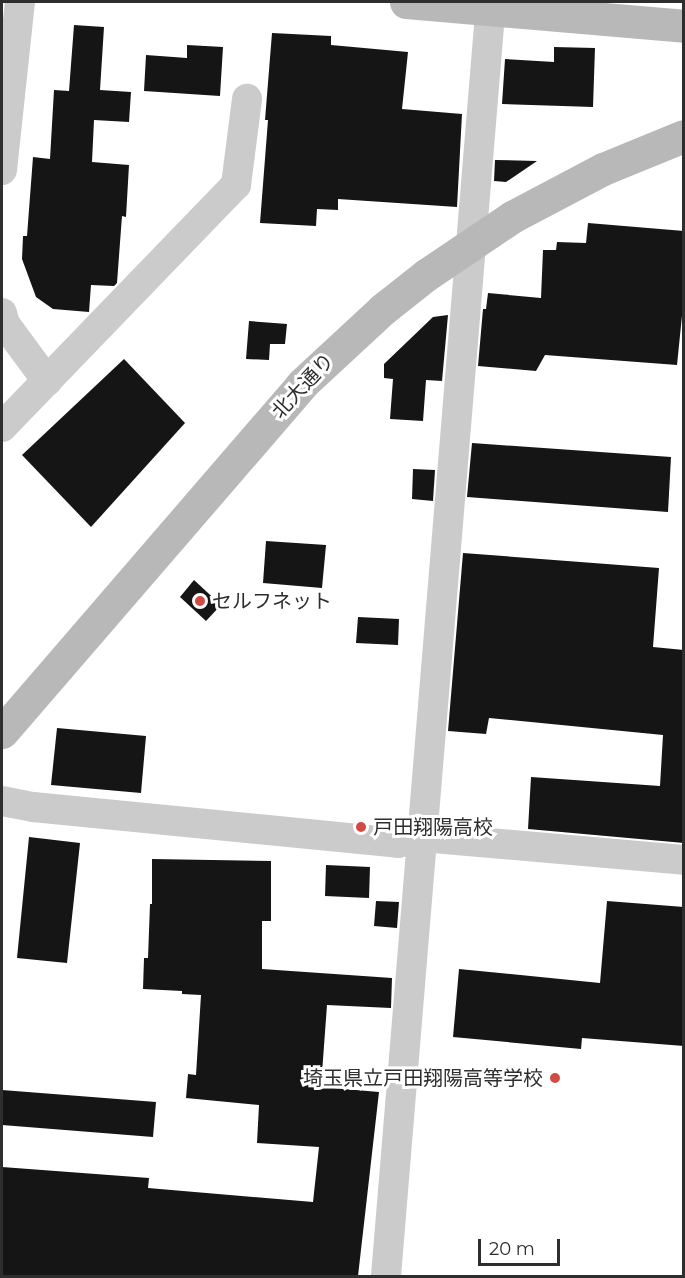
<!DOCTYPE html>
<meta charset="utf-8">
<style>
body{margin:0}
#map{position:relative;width:685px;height:1278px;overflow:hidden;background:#fff;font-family:Montserrat,"Noto Sans JP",sans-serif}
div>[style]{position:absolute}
.building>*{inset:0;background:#151515}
.street>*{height:30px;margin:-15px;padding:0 15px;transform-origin:15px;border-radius:15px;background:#cbcbcb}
.secondary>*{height:33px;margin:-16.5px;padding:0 16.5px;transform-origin:16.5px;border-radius:16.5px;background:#b8b8b8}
.dots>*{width:16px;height:16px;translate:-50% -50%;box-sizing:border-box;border:3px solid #fff;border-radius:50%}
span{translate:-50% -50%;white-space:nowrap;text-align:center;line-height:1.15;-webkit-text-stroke:6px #fff;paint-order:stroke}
.street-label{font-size:20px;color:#2e2e2e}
.poi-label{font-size:20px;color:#2e2e2e}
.left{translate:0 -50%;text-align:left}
.right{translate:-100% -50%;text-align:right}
.frame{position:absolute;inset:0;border:3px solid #2e2e2e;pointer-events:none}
.scale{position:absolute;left:478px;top:1239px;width:82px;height:27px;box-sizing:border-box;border:3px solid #2e2e2e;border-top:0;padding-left:8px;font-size:18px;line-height:21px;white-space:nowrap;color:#2e2e2e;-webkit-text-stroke:4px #fff;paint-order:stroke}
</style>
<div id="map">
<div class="building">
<div style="clip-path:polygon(74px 25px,104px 27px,100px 90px,131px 92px,129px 122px,94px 120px,92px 162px,129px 165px,126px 217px,122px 216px,117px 283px,114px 286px,91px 285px,89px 312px,53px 309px,36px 297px,22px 259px,23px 236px,27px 236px,33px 157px,50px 159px,54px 90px,69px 91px)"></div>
<div style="clip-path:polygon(272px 33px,331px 36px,331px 45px,408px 52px,402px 109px,462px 114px,457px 207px,338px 199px,338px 210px,317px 209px,316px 226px,260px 223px,268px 120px,265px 120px)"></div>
<div style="clip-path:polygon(187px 45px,223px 47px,220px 96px,144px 91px,146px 55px,187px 58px)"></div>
<div style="clip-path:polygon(554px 47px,595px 48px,593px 107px,502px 104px,505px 59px,554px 62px)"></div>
<div style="clip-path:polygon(495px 160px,537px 161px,506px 182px,494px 181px)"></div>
<div style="clip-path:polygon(588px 223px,684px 231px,684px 296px,677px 365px,545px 355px,536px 371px,478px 366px,483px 309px,486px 309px,488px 293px,541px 298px,543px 250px,556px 250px,557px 242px,586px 243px)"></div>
<div style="clip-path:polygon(448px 315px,442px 381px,426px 380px,423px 421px,390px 419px,393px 379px,384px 378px,384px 364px,433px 317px)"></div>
<div style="clip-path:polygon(249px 321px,287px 324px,285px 344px,270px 344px,269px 360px,246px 359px)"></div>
<div style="clip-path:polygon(124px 359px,185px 423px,91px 527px,22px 455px)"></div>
<div style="clip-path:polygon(472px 443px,671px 457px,668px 512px,467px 497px)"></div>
<div style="clip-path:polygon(413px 469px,435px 470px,433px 501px,412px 499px)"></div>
<div style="clip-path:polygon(266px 541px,326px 545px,322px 588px,263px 583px)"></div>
<div style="clip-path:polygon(463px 553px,659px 568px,653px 647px,684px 650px,684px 843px,528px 829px,531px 777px,660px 786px,663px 735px,489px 718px,486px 734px,448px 731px)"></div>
<div style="clip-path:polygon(194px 580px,221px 605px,206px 621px,180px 597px)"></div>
<div style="clip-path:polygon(358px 617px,399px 619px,398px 645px,356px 643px)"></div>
<div style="clip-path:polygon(57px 728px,146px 736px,141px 793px,51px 785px)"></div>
<div style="clip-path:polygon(29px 837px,80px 843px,67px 963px,17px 958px)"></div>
<div style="clip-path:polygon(152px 859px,271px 861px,271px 921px,262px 921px,262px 969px,392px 978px,391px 1008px,327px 1005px,321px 1087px,379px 1092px,358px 1276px,2px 1276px,2px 1167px,149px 1178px,148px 1188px,313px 1202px,319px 1147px,257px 1143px,259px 1105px,186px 1098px,188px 1074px,196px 1075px,201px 995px,182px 994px,182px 991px,143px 989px,144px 958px,148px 958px,150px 904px,152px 904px)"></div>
<div style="clip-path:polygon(326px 865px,370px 867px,369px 898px,325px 896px)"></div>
<div style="clip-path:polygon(376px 901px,399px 902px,397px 928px,374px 926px)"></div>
<div style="clip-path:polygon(607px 901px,684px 907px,684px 1046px,582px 1038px,581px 1049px,453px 1037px,459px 969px,600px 983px)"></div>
<div style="clip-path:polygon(2px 1090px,156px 1102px,153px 1137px,2px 1125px)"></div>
</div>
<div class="street">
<div style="left:2px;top:170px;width:169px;rotate:-83.9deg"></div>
<div style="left:2px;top:313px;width:11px;rotate:75deg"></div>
<div style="left:5px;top:324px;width:71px;rotate:53.6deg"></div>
<div style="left:2px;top:427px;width:337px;rotate:-46deg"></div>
<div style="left:236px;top:185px;width:87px;rotate:-82.7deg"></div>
<div style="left:2px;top:801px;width:32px;rotate:11deg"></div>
<div style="left:33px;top:807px;width:367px;rotate:5.6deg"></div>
<div style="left:398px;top:843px;width:25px;rotate:-14deg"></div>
<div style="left:422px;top:837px;width:263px;rotate:5deg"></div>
<div style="left:386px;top:1276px;width:1278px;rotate:-85.29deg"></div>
</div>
<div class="secondary">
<div style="left:406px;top:2px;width:279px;rotate:4.9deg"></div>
<div style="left:2px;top:732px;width:459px;rotate:-49.2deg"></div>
<div style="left:302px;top:384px;width:110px;rotate:-42.8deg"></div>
<div style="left:383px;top:309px;width:55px;rotate:-38.3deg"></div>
<div style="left:426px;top:275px;width:104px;rotate:-34deg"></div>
<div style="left:512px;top:217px;width:103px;rotate:-27.8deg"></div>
<div style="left:603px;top:169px;width:87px;rotate:-22.2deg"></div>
</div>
<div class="dots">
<div style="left:200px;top:601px;background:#d24b43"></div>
<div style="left:361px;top:827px;background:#d24b43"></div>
<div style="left:555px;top:1078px;background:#d24b43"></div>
</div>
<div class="street-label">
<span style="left:303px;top:386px;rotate:-47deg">北大通り</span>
</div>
<div class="poi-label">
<span class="left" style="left:212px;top:601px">セルフネット</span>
<span class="left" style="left:373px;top:827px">戸田翔陽高校</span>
<span class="right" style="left:543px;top:1078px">埼玉県立戸田翔陽高等学校</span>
</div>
<div class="frame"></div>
<div class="scale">20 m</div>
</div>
